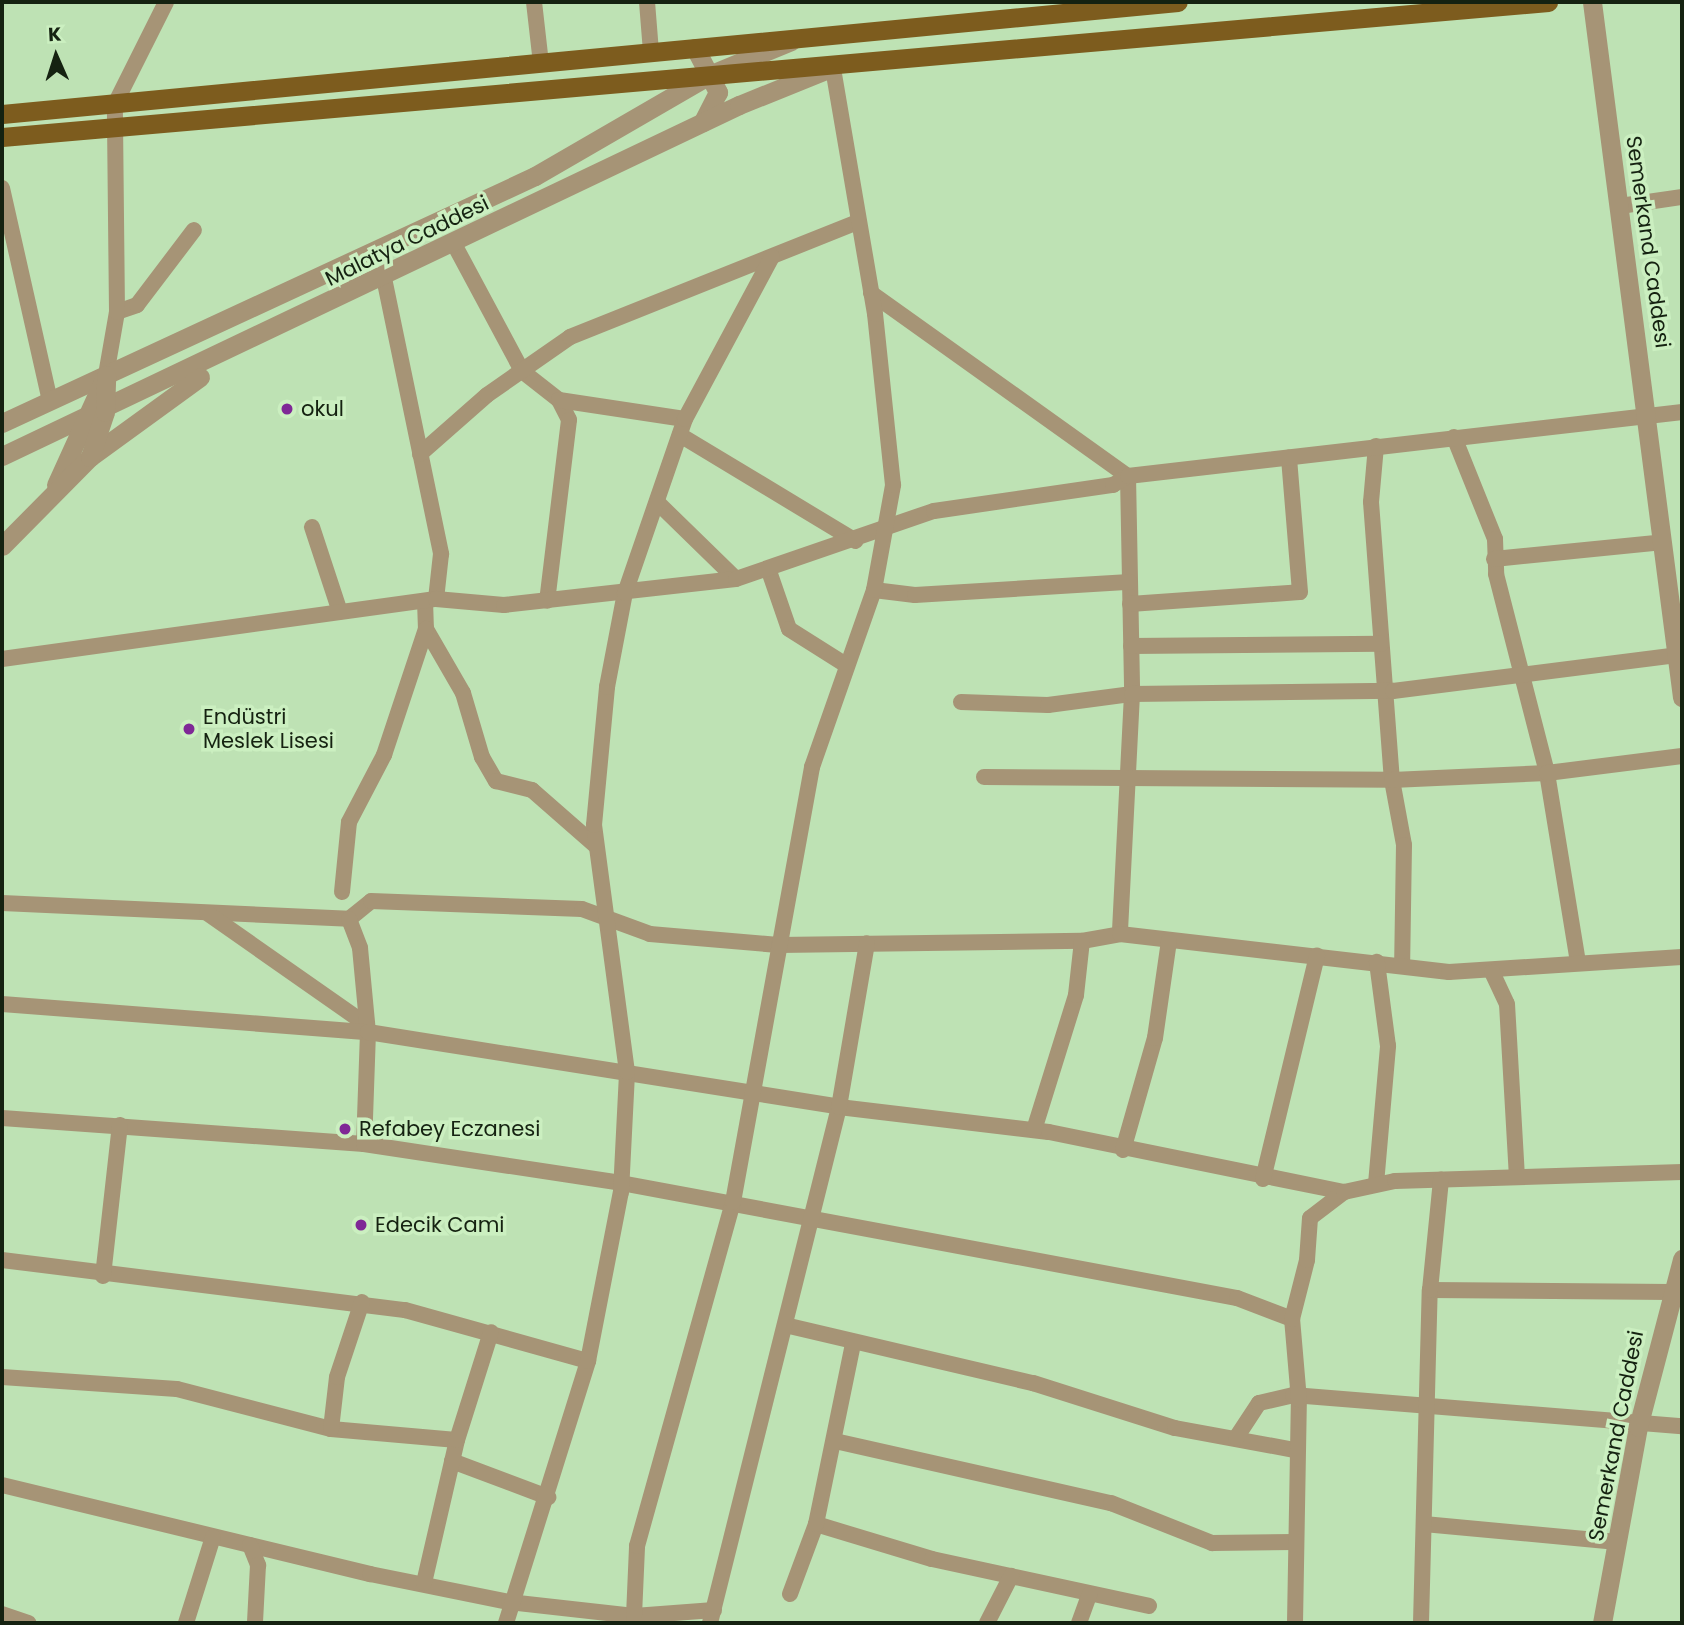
<!DOCTYPE html>
<meta charset="utf-8">
<style>
body{margin:0}
#map{position:relative;width:1684px;height:1625px;overflow:hidden;background:#bee2b4;font-family:Poppins,sans-serif}
div>[style]{position:absolute}
.minor>*{height:16px;margin:-8px;padding:0 8px;transform-origin:8px;border-radius:8px;background:#a69476}
.tertiary>*{height:19px;margin:-9.5px;padding:0 9.5px;transform-origin:9.5px;border-radius:9.5px;background:#a69476}
.primary>*{height:19px;margin:-9.5px;padding:0 9.5px;transform-origin:9.5px;border-radius:9.5px;background:#7d5c1e}
.dots>*{width:19px;height:19px;translate:-50% -50%;box-sizing:border-box;border:4px solid #cbefc0;border-radius:50%}
span{translate:-50% -50%;white-space:nowrap;text-align:center;line-height:1.15;-webkit-text-stroke:7px #cbefc0;paint-order:stroke}
.street-label{font-size:21px;color:#152211}
.poi-label{font-size:21px;color:#152211}
.left{translate:0 -50%;text-align:left}
.frame{position:absolute;inset:0;border:4px solid #152211;pointer-events:none}
.north{position:absolute;left:21px;top:21px;width:70px;height:70px;-webkit-text-stroke:5px #cbefc0;paint-order:stroke;rotate:357deg;font-size:19px;font-weight:700;line-height:28px;text-align:center;color:#152211}
.north::after{content:'';display:block;margin:auto;width:24px;height:32px;background:#152211;clip-path:polygon(50% 0,100% 100%,50% 72%,0 100%)}
</style>
<div id="map">
<div class="minor">
<div style="left:534px;top:2px;width:61px;rotate:83.5deg"></div>
<div style="left:647px;top:2px;width:50px;rotate:85.4deg"></div>
<div style="left:2px;top:188px;width:218px;rotate:77.3deg"></div>
<div style="left:1620px;top:206px;width:63px;rotate:-8.3deg"></div>
<div style="left:454px;top:244px;width:144px;rotate:61.8deg"></div>
<div style="left:522px;top:371px;width:47px;rotate:38.1deg"></div>
<div style="left:559px;top:400px;width:22px;rotate:63deg"></div>
<div style="left:569px;top:420px;width:182px;rotate:96.9deg"></div>
<div style="left:384px;top:278px;width:282px;rotate:78.3deg"></div>
<div style="left:441px;top:554px;width:45px;rotate:96.3deg"></div>
<div style="left:871px;top:293px;width:315px;rotate:35.5deg"></div>
<div style="left:1128px;top:476px;width:218px;rotate:88.9deg"></div>
<div style="left:1132px;top:694px;width:240px;rotate:92.9deg"></div>
<div style="left:117px;top:312px;width:21px;rotate:-19deg"></div>
<div style="left:137px;top:305px;width:94px;rotate:-52.8deg"></div>
<div style="left:106px;top:375px;width:64px;rotate:-80.1deg"></div>
<div style="left:117px;top:312px;width:208px;rotate:-90.6deg"></div>
<div style="left:115px;top:104px;width:114px;rotate:-63.4deg"></div>
<div style="left:559px;top:400px;width:127px;rotate:8.6deg"></div>
<div style="left:680px;top:435px;width:205px;rotate:31.1deg"></div>
<div style="left:1454px;top:437px;width:110px;rotate:68.1deg"></div>
<div style="left:1495px;top:539px;width:35px;rotate:88deg"></div>
<div style="left:1496px;top:574px;width:205px;rotate:75.6deg"></div>
<div style="left:1547px;top:773px;width:192px;rotate:80.7deg"></div>
<div style="left:1376px;top:446px;width:56px;rotate:95.1deg"></div>
<div style="left:1371px;top:502px;width:279px;rotate:85.7deg"></div>
<div style="left:1392px;top:780px;width:66px;rotate:79.5deg"></div>
<div style="left:1404px;top:845px;width:121px;rotate:90.9deg"></div>
<div style="left:420px;top:454px;width:89px;rotate:-41.4deg"></div>
<div style="left:487px;top:395px;width:101px;rotate:-34.9deg"></div>
<div style="left:570px;top:337px;width:310px;rotate:-21.8deg"></div>
<div style="left:657px;top:502px;width:110px;rotate:44.3deg"></div>
<div style="left:312px;top:527px;width:89px;rotate:71.8deg"></div>
<div style="left:1494px;top:559px;width:170px;rotate:-5.7deg"></div>
<div style="left:769px;top:571px;width:61px;rotate:71deg"></div>
<div style="left:789px;top:629px;width:67px;rotate:32.3deg"></div>
<div style="left:874px;top:590px;width:41px;rotate:7deg"></div>
<div style="left:915px;top:595px;width:215px;rotate:-3.5deg"></div>
<div style="left:425px;top:601px;width:28px;rotate:88deg"></div>
<div style="left:426px;top:629px;width:74px;rotate:60deg"></div>
<div style="left:463px;top:693px;width:67px;rotate:73.5deg"></div>
<div style="left:482px;top:757px;width:28px;rotate:60deg"></div>
<div style="left:496px;top:781px;width:37px;rotate:14deg"></div>
<div style="left:532px;top:790px;width:85px;rotate:41.2deg"></div>
<div style="left:1130px;top:604px;width:170px;rotate:-4deg"></div>
<div style="left:1300px;top:592px;width:135px;rotate:-94.7deg"></div>
<div style="left:1131px;top:646px;width:250px;rotate:-0.5deg"></div>
<div style="left:2px;top:659px;width:438px;rotate:-7.9deg"></div>
<div style="left:436px;top:599px;width:68px;rotate:5deg"></div>
<div style="left:504px;top:605px;width:233px;rotate:-6.4deg"></div>
<div style="left:736px;top:579px;width:209px;rotate:-19deg"></div>
<div style="left:934px;top:511px;width:181px;rotate:-8.3deg"></div>
<div style="left:1113px;top:485px;width:17px;rotate:-31deg"></div>
<div style="left:1128px;top:476px;width:558px;rotate:-6.59deg"></div>
<div style="left:961px;top:702px;width:87px;rotate:2deg"></div>
<div style="left:1048px;top:705px;width:85px;rotate:-7.5deg"></div>
<div style="left:1132px;top:694px;width:261px;rotate:-0.7deg"></div>
<div style="left:1393px;top:691px;width:286px;rotate:-7.2deg"></div>
<div style="left:984px;top:777px;width:408px;rotate:0.4deg"></div>
<div style="left:1392px;top:780px;width:155px;rotate:-2.6deg"></div>
<div style="left:1547px;top:773px;width:136px;rotate:-7.2deg"></div>
<div style="left:342px;top:892px;width:70px;rotate:-84.3deg"></div>
<div style="left:349px;top:822px;width:76px;rotate:-62.4deg"></div>
<div style="left:384px;top:755px;width:133px;rotate:-71.6deg"></div>
<div style="left:2px;top:903px;width:347px;rotate:2.6deg"></div>
<div style="left:349px;top:919px;width:28px;rotate:-39deg"></div>
<div style="left:371px;top:901px;width:211px;rotate:2.2deg"></div>
<div style="left:582px;top:909px;width:72px;rotate:20.2deg"></div>
<div style="left:650px;top:934px;width:129px;rotate:4.9deg"></div>
<div style="left:779px;top:945px;width:303px;rotate:-0.8deg"></div>
<div style="left:1082px;top:941px;width:39px;rotate:-10deg"></div>
<div style="left:1120px;top:934px;width:331px;rotate:6.6deg"></div>
<div style="left:1449px;top:972px;width:233px;rotate:-3.7deg"></div>
<div style="left:207px;top:913px;width:195px;rotate:35deg"></div>
<div style="left:349px;top:919px;width:31px;rotate:69deg"></div>
<div style="left:360px;top:948px;width:84px;rotate:84.6deg"></div>
<div style="left:368px;top:1032px;width:112px;rotate:92deg"></div>
<div style="left:1492px;top:972px;width:35px;rotate:65deg"></div>
<div style="left:1507px;top:1004px;width:171px;rotate:86.7deg"></div>
<div style="left:2px;top:1004px;width:367px;rotate:4.4deg"></div>
<div style="left:368px;top:1032px;width:477px;rotate:9deg"></div>
<div style="left:839px;top:1107px;width:211px;rotate:6.8deg"></div>
<div style="left:1049px;top:1132px;width:301px;rotate:11.5deg"></div>
<div style="left:2px;top:1118px;width:363px;rotate:4.1deg"></div>
<div style="left:364px;top:1144px;width:260px;rotate:8.6deg"></div>
<div style="left:621px;top:1183px;width:627px;rotate:10.57deg"></div>
<div style="left:1237px;top:1298px;width:59px;rotate:20.9deg"></div>
<div style="left:1034px;top:1130px;width:141px;rotate:-72.7deg"></div>
<div style="left:1076px;top:995px;width:54px;rotate:-83.7deg"></div>
<div style="left:1123px;top:1150px;width:116px;rotate:-74.1deg"></div>
<div style="left:1155px;top:1038px;width:98px;rotate:-81.8deg"></div>
<div style="left:1263px;top:1179px;width:230px;rotate:-76.4deg"></div>
<div style="left:1376px;top:1184px;width:139px;rotate:-85deg"></div>
<div style="left:1388px;top:1046px;width:85px;rotate:-97.5deg"></div>
<div style="left:2px;top:1260px;width:406px;rotate:7.1deg"></div>
<div style="left:405px;top:1310px;width:190px;rotate:15.6deg"></div>
<div style="left:103px;top:1276px;width:152px;rotate:-83.6deg"></div>
<div style="left:1430px;top:1290px;width:241px;rotate:0.5deg"></div>
<div style="left:785px;top:1325px;width:255px;rotate:13.2deg"></div>
<div style="left:1033px;top:1383px;width:149px;rotate:17.6deg"></div>
<div style="left:1175px;top:1428px;width:122px;rotate:10.4deg"></div>
<div style="left:2px;top:1377px;width:175px;rotate:3.9deg"></div>
<div style="left:177px;top:1389px;width:159px;rotate:14.6deg"></div>
<div style="left:331px;top:1429px;width:126px;rotate:5deg"></div>
<div style="left:331px;top:1429px;width:52px;rotate:-83.4deg"></div>
<div style="left:337px;top:1377px;width:79px;rotate:-71.6deg"></div>
<div style="left:1236px;top:1438px;width:42px;rotate:-56.7deg"></div>
<div style="left:1259px;top:1403px;width:35px;rotate:-13deg"></div>
<div style="left:1293px;top:1395px;width:390px;rotate:4.6deg"></div>
<div style="left:835px;top:1441px;width:283px;rotate:12.7deg"></div>
<div style="left:1111px;top:1503px;width:109px;rotate:21.6deg"></div>
<div style="left:1212px;top:1543px;width:82px;rotate:-0.7deg"></div>
<div style="left:452px;top:1461px;width:103px;rotate:20.6deg"></div>
<div style="left:2px;top:1485px;width:379px;rotate:13.6deg"></div>
<div style="left:370px;top:1574px;width:142px;rotate:11.4deg"></div>
<div style="left:509px;top:1602px;width:126px;rotate:6.4deg"></div>
<div style="left:634px;top:1616px;width:7px;rotate:82deg"></div>
<div style="left:816px;top:1524px;width:121px;rotate:16.8deg"></div>
<div style="left:932px;top:1559px;width:222px;rotate:12.2deg"></div>
<div style="left:1424px;top:1524px;width:194px;rotate:5.3deg"></div>
<div style="left:250px;top:1545px;width:22px;rotate:68deg"></div>
<div style="left:258px;top:1565px;width:58px;rotate:93deg"></div>
<div style="left:424px;top:1583px;width:147px;rotate:-77deg"></div>
<div style="left:457px;top:1440px;width:113px;rotate:-72.5deg"></div>
<div style="left:790px;top:1594px;width:75px;rotate:-69.6deg"></div>
<div style="left:816px;top:1524px;width:185px;rotate:-78.4deg"></div>
<div style="left:714px;top:1610px;width:80px;rotate:175.7deg"></div>
<div style="left:634px;top:1616px;width:70px;rotate:-87.5deg"></div>
<div style="left:637px;top:1546px;width:357px;rotate:-74.4deg"></div>
<div style="left:733px;top:1202px;width:442px;rotate:-79.7deg"></div>
<div style="left:812px;top:767px;width:188px;rotate:-70.7deg"></div>
<div style="left:874px;top:590px;width:107px;rotate:-79.7deg"></div>
<div style="left:893px;top:485px;width:172px;rotate:-96deg"></div>
<div style="left:875px;top:314px;width:251px;rotate:-99.7deg"></div>
<div style="left:2px;top:1614px;width:28px;rotate:19deg"></div>
<div style="left:186px;top:1623px;width:90px;rotate:-72.6deg"></div>
<div style="left:506px;top:1623px;width:275px;rotate:-72.6deg"></div>
<div style="left:588px;top:1361px;width:172px;rotate:-79deg"></div>
<div style="left:621px;top:1192px;width:120px;rotate:-87.1deg"></div>
<div style="left:627px;top:1072px;width:249px;rotate:-97.6deg"></div>
<div style="left:594px;top:825px;width:139px;rotate:-84.6deg"></div>
<div style="left:607px;top:687px;width:96px;rotate:-79.2deg"></div>
<div style="left:625px;top:593px;width:184px;rotate:-71deg"></div>
<div style="left:685px;top:419px;width:184px;rotate:-61.8deg"></div>
<div style="left:710px;top:1623px;width:532px;rotate:-75.96deg"></div>
<div style="left:839px;top:1107px;width:166px;rotate:-80.3deg"></div>
<div style="left:987px;top:1623px;width:53px;rotate:-62.9deg"></div>
<div style="left:1079px;top:1623px;width:30px;rotate:-70deg"></div>
<div style="left:1295px;top:1623px;width:223px;rotate:-89deg"></div>
<div style="left:1299px;top:1400px;width:81px;rotate:-94.9deg"></div>
<div style="left:1292px;top:1319px;width:61px;rotate:-75.7deg"></div>
<div style="left:1307px;top:1260px;width:42px;rotate:-85.9deg"></div>
<div style="left:1310px;top:1218px;width:43px;rotate:-37.4deg"></div>
<div style="left:1344px;top:1192px;width:52px;rotate:-12.2deg"></div>
<div style="left:1395px;top:1181px;width:287px;rotate:-1.8deg"></div>
<div style="left:1421px;top:1623px;width:333px;rotate:-88.5deg"></div>
<div style="left:1430px;top:1290px;width:111px;rotate:-84.3deg"></div>
</div>
<div class="tertiary">
<div style="left:1592px;top:2px;width:701px;rotate:82.62deg"></div>
<div style="left:695px;top:48px;width:50px;rotate:62.4deg"></div>
<div style="left:718px;top:92px;width:34px;rotate:117deg"></div>
<div style="left:2px;top:423px;width:587px;rotate:-24.86deg"></div>
<div style="left:535px;top:176px;width:201px;rotate:-30.1deg"></div>
<div style="left:709px;top:75px;width:89px;rotate:-22.5deg"></div>
<div style="left:2px;top:456px;width:816px;rotate:-25.47deg"></div>
<div style="left:739px;top:105px;width:101px;rotate:-22deg"></div>
<div style="left:90px;top:457px;width:136px;rotate:-36deg"></div>
<div style="left:56px;top:485px;width:116px;rotate:-65.6deg"></div>
<div style="left:2px;top:546px;width:125px;rotate:-45.3deg"></div>
<div style="left:90px;top:457px;width:47px;rotate:-71.6deg"></div>
<div style="left:105px;top:412px;width:37px;rotate:-88deg"></div>
<div style="left:1602px;top:1623px;width:199px;rotate:-79.6deg"></div>
<div style="left:1638px;top:1427px;width:174px;rotate:-75.3deg"></div>
</div>
<div class="primary">
<div style="left:2px;top:114px;width:1181px;rotate:-5.44deg"></div>
<div style="left:2px;top:137px;width:1552px;rotate:-4.99deg"></div>
</div>
<div class="dots">
<div style="left:287px;top:409px;background:#7f2896"></div>
<div style="left:189px;top:729px;background:#7f2896"></div>
<div style="left:345px;top:1129px;background:#7f2896"></div>
<div style="left:361px;top:1225px;background:#7f2896"></div>
</div>
<div class="street-label">
<span style="left:407px;top:241px;rotate:-26deg">Malatya Caddesi</span>
<span style="left:1648px;top:242px;rotate:82deg">Semerkand Caddesi</span>
<span style="left:1616px;top:1436px;rotate:-79deg">Semerkand Caddesi</span>
</div>
<div class="poi-label">
<span class="left" style="left:301px;top:409px">okul</span>
<span class="left" style="left:203px;top:729px">Endüstri<br>Meslek Lisesi</span>
<span class="left" style="left:359px;top:1129px">Refabey Eczanesi</span>
<span class="left" style="left:375px;top:1225px">Edecik Cami</span>
</div>
<div class="frame"></div>
<div class="north">K</div>
</div>
